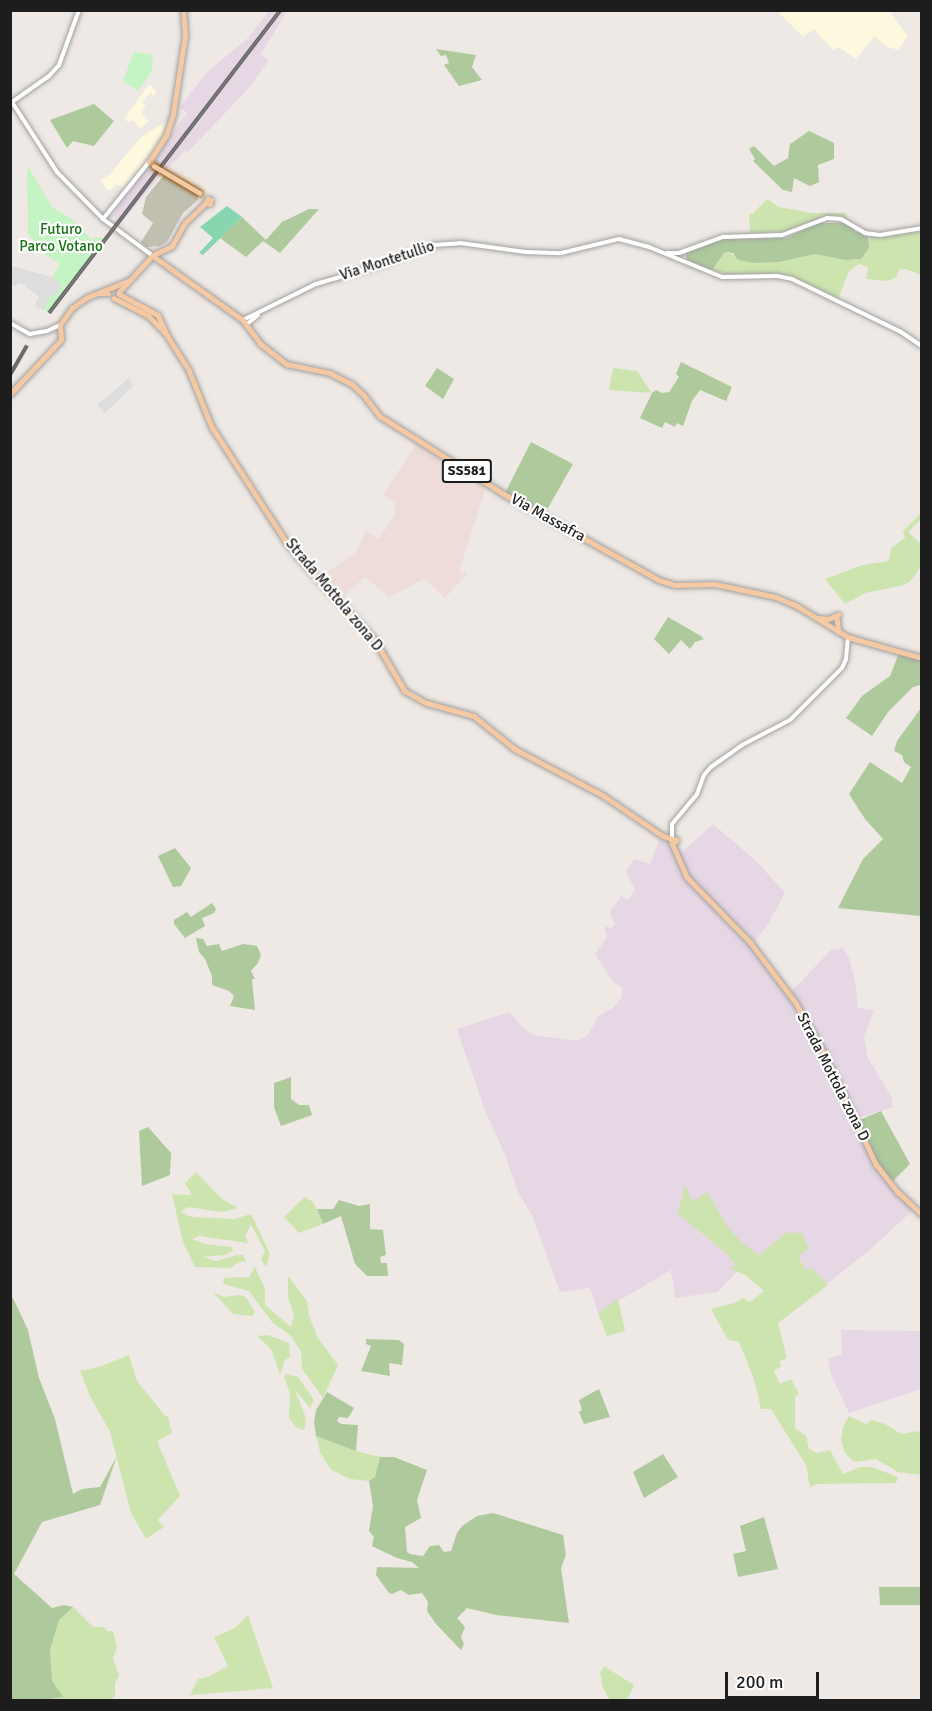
<!DOCTYPE html>
<style>
body{margin:0}
#map{position:relative;width:932px;height:1711px;overflow:hidden;background:#eee9e4;font-family:Signika,sans-serif}
div>[style]{position:absolute}
.industrial>*{inset:0;background:#e6d7e5}
.education>*{inset:0;background:#fcf9df}
.military>*{inset:0;background:#eedcd8}
.construction>*{inset:0;background:#c1c0b0}
.grass>*{inset:0;background:#cee4ae}
.forest>*{inset:0;background:#aec99c}
.park>*{inset:0;background:#c5f4c4}
.pitch>*{inset:0;background:#88d6b0}
.parking>*{inset:0;background:#ddd}
.roads{filter:drop-shadow(0 0 2px #a1a1a1) drop-shadow(0 0 2px #a1a1a1)}
.minor>*{height:4px;margin:-2px;padding:0 2px;transform-origin:2px;border-radius:2px;background:#fff}
.major>*{height:4.5px;margin:-2.25px;padding:0 2.25px;transform-origin:2.25px;border-radius:2.25px;background:#f4c9a3}
.rail>*{height:4px;margin-top:-2px;transform-origin:0;background:repeating-linear-gradient(90deg,#fff 0 4.5px,#6b6b6b 0 9px);box-sizing:border-box;border-block:2px solid #6b6b6b}
.bridges{filter:drop-shadow(0 0 2px #8a540d) drop-shadow(0 0 2px #8a540d)}
.major-bridge>*{height:4.5px;margin:-2.25px;padding:0 2.25px;transform-origin:2.25px;border-radius:2.25px;background:#f4c9a3}
span{translate:-50% -50%;white-space:nowrap;text-align:center;line-height:1.15;-webkit-text-stroke:4.5px #fff;paint-order:stroke}
.shield-label span{padding:2px 4px;background:#fff;border:2px solid;border-radius:4px;-webkit-text-stroke-width:0}
.shield-label{font-size:14px;color:#1d1d1d;font-weight:700}
.park-label{font-size:15px;color:#167215}
.street-label{font-size:15px;color:#1d1d1d}
.frame{position:absolute;inset:0;border:12px solid #1d1d1d;pointer-events:none}
.scale{position:absolute;left:725px;top:1672px;width:94px;height:27px;box-sizing:border-box;border:3px solid #1d1d1d;border-top:0;padding-left:8px;font-size:18px;line-height:21px;white-space:nowrap;color:#1d1d1d;-webkit-text-stroke:4px #fff;paint-order:stroke}
</style>
<div id="map">
<div class="industrial">
<div style="clip-path:polygon(269px 11px,287px 11px,261px 54px,269px 60px,248px 89px,188px 152px,185px 151px,160px 176px,106px 241px,104px 238px,114px 225px,112px 223px,116px 218px,113px 215px,146px 169px,153px 169px,156px 165px,156px 155px,187px 113px,180px 107px,208px 71px,247px 39px)"></div>
<div style="clip-path:polygon(713px 824px,757px 862px,785px 893px,768px 924px,753px 944px,789px 994px,831px 950px,842px 948px,848px 955px,855px 979px,858px 1008px,874px 1010px,864px 1037px,868px 1058px,891px 1096px,893px 1107px,854px 1119px,898px 1192px,915px 1208px,872px 1248px,809px 1298px,740px 1269px,717px 1292px,675px 1298px,671px 1270px,598px 1313px,590px 1288px,560px 1292px,532px 1215px,518px 1192px,505px 1155px,484px 1108px,457px 1029px,510px 1012px,523px 1028px,533px 1035px,577px 1041px,589px 1034px,597px 1017px,614px 1007px,622px 997px,622px 987px,614px 983px,595px 954px,607px 937px,605px 928px,607px 926px,609px 929px,615px 925px,610px 912px,621px 896px,628px 900px,635px 890px,626px 871px,634px 859px,650px 864px,661px 836px,668px 839px,682px 852px)"></div>
<div style="clip-path:polygon(841px 1330px,921px 1331px,921px 1389px,849px 1413px,831px 1375px,828px 1359px,842px 1354px)"></div>
</div>
<div class="education">
<div style="clip-path:polygon(777px 11px,889px 11px,908px 36px,898px 50px,888px 47px,875px 36px,856px 59px,839px 47px,833px 50px,814px 29px,803px 37px)"></div>
<div style="clip-path:polygon(149px 84px,157px 91px,154px 96px,150px 93px,142px 103px,146px 106px,141px 113px,149px 121px,140px 129px,133px 120px,128px 122px,124px 119px)"></div>
<div style="clip-path:polygon(165px 122px,168px 124px,162px 140px,125px 190px,117px 184px,109px 191px,100px 181px,110px 174px,141px 137px)"></div>
</div>
<div class="military">
<div style="clip-path:polygon(418px 441px,487px 484px,459px 571px,467px 574px,445px 598px,424px 579px,389px 597px,365px 577px,340px 599px,320px 577px,355px 553px,366px 531px,379px 539px,394px 516px,396px 504px,383px 495px)"></div>
</div>
<div class="construction">
<div style="clip-path:polygon(164px 175px,197px 194px,198px 200px,183px 213px,167px 242px,160px 246px,146px 247px,141px 242px,153px 223px,142px 214px,146px 197px)"></div>
</div>
<div class="grass">
<div style="clip-path:polygon(767px 199px,779px 207px,811px 213px,846px 213px,847px 220px,822px 219px,791px 232px,750px 233px,749px 214px,752px 214px)"></div>
<div style="clip-path:polygon(921px 231px,921px 278px,919px 274px,906px 269px,899px 270px,896px 277px,888px 281px,866px 279px,868px 267px,859px 264px,849px 271px,837px 301px,787px 276px,730px 275px,712px 270px,725px 252px,755px 263px,779px 262px,815px 254px,852px 260px,861px 259px,869px 240px,868px 237px)"></div>
<div style="clip-path:polygon(613px 368px,637px 371px,652px 393px,609px 390px)"></div>
<div style="clip-path:polygon(921px 513px,921px 519px,908px 532px,922px 545px,921px 566px,910px 582px,900px 586px,865px 593px,845px 604px,825px 579px,863px 565px,889px 561px,891px 548px,905px 538px,903px 531px)"></div>
<div style="clip-path:polygon(196px 1172px,222px 1199px,238px 1208px,222px 1212px,188px 1207px,180px 1212px,192px 1217px,234px 1219px,251px 1214px,270px 1254px,266px 1267px,261px 1259px,265px 1251px,251px 1225px,245px 1235px,248px 1243px,199px 1236px,192px 1239px,205px 1244px,232px 1247px,233px 1251px,225px 1255px,202px 1257px,217px 1261px,237px 1255px,243px 1255px,246px 1262px,241px 1261px,230px 1268px,195px 1267px,183px 1242px,172px 1194px,192px 1195px,185px 1183px)"></div>
<div style="clip-path:polygon(685px 1185px,692px 1201px,708px 1192px,726px 1225px,742px 1243px,759px 1255px,789px 1231px,792px 1234px,801px 1232px,809px 1248px,798px 1256px,806px 1270px,812px 1268px,828px 1285px,778px 1323px,787px 1358px,780px 1361px,781px 1366px,774px 1371px,780px 1384px,791px 1379px,799px 1394px,795px 1397px,795px 1428px,806px 1436px,809px 1449px,817px 1453px,830px 1450px,843px 1474px,860px 1467px,872px 1467px,898px 1477px,896px 1483px,817px 1484px,810px 1487px,806px 1465px,771px 1409px,761px 1409px,754px 1379px,739px 1342px,728px 1340px,711px 1309px,734px 1303px,743px 1298px,750px 1302px,764px 1291px,745px 1275px,731px 1269px,735px 1264px,727px 1254px,678px 1214px)"></div>
<div style="clip-path:polygon(305px 1197px,313px 1202px,323px 1224px,299px 1233px,284px 1217px)"></div>
<div style="clip-path:polygon(255px 1267px,265px 1289px,265px 1305px,291px 1327px,294px 1314px,288px 1298px,288px 1276px,307px 1301px,309px 1316px,318px 1338px,338px 1365px,323px 1398px,302px 1369px,301px 1352px,290px 1335px,272px 1322px,249px 1291px,223px 1284px,224px 1278px,249px 1277px)"></div>
<div style="clip-path:polygon(213px 1292px,224px 1297px,240px 1295px,246px 1297px,255px 1312px,253px 1316px,233px 1314px)"></div>
<div style="clip-path:polygon(618px 1299px,625px 1331px,607px 1336px,598px 1313px)"></div>
<div style="clip-path:polygon(268px 1335px,289px 1343px,290px 1357px,285px 1360px,280px 1374px,271px 1349px,257px 1336px)"></div>
<div style="clip-path:polygon(129px 1355px,137px 1381px,166px 1417px,168px 1416px,172px 1433px,157px 1441px,180px 1496px,158px 1520px,164px 1527px,146px 1539px,131px 1513px,110px 1432px,90px 1396px,80px 1371px,99px 1367px)"></div>
<div style="clip-path:polygon(286px 1374px,298px 1377px,314px 1400px,310px 1408px,295px 1390px,306px 1418px,304px 1430px,297px 1428px,289px 1418px,290px 1393px,284px 1377px)"></div>
<div style="clip-path:polygon(849px 1416px,866px 1424px,872px 1420px,885px 1424px,901px 1434px,918px 1431px,921px 1433px,921px 1475px,898px 1472px,876px 1459px,854px 1462px,845px 1453px,841px 1440px,843px 1427px)"></div>
<div style="clip-path:polygon(316px 1436px,356px 1451px,380px 1457px,375px 1477px,369px 1481px,350px 1479px,330px 1469px,320px 1452px)"></div>
<div style="clip-path:polygon(73px 1607px,93px 1627px,104px 1627px,107px 1631px,113px 1631px,117px 1648px,113px 1658px,119px 1675px,115px 1683px,115px 1696px,111px 1700px,41px 1700px,59px 1689px,52px 1680px,50px 1650px,59px 1620px)"></div>
<div style="clip-path:polygon(248px 1615px,273px 1688px,190px 1695px,198px 1679px,208px 1677px,228px 1666px,214px 1637px,235px 1628px)"></div>
<div style="clip-path:polygon(604px 1666px,634px 1685px,627px 1700px,610px 1700px,603px 1688px,600px 1673px)"></div>
</div>
<div class="forest">
<div style="clip-path:polygon(436px 49px,476px 55px,472px 67px,482px 80px,459px 86px,444px 65px,449px 63px,446px 55px,441px 56px)"></div>
<div style="clip-path:polygon(94px 104px,114px 121px,94px 146px,73px 141px,67px 148px,50px 120px)"></div>
<div style="clip-path:polygon(809px 131px,834px 143px,834px 159px,818px 165px,819px 182px,810px 186px,794px 178px,792px 192px,783px 190px,753px 161px,755px 159px,749px 149px,754px 146px,774px 166px,788px 158px,790px 144px)"></div>
<div style="clip-path:polygon(309px 209px,319px 209px,280px 253px,263px 241px,246px 257px,220px 238px,242px 217px,266px 240px,282px 222px)"></div>
<div style="clip-path:polygon(818px 223px,846px 223px,855px 231px,868px 237px,869px 248px,861px 259px,846px 260px,815px 254px,779px 262px,755px 263px,738px 260px,733px 253px,725px 252px,712px 270px,687px 260px,685px 253px,720px 239px,786px 238px)"></div>
<div style="clip-path:polygon(681px 362px,732px 387px,726px 401px,700px 390px,692px 401px,683px 426px,677px 423px,675px 427px,665px 422px,662px 428px,640px 418px,652px 393px,656px 390px,662px 393px,669px 392px,679px 377px,676px 374px)"></div>
<div style="clip-path:polygon(437px 368px,454px 379px,443px 399px,425px 386px)"></div>
<div style="clip-path:polygon(531px 442px,573px 464px,544px 515px,505px 493px)"></div>
<div style="clip-path:polygon(668px 617px,701px 636px,704px 639px,695px 642px,690px 649px,681px 640px,669px 654px,654px 639px)"></div>
<div style="clip-path:polygon(899px 653px,921px 660px,921px 685px,913px 687px,888px 712px,872px 736px,846px 718px,862px 696px,890px 676px)"></div>
<div style="clip-path:polygon(921px 708px,921px 916px,838px 908px,863px 859px,883px 839px,865px 819px,849px 794px,870px 762px,902px 783px,911px 767px,904px 762px,902px 755px,894px 751px,897px 741px)"></div>
<div style="clip-path:polygon(175px 848px,191px 868px,181px 886px,173px 887px,158px 856px)"></div>
<div style="clip-path:polygon(212px 903px,216px 909px,214px 913px,202px 918px,205px 926px,185px 938px,174px 924px,174px 920px,187px 912px,191px 917px)"></div>
<div style="clip-path:polygon(196px 938px,203px 939px,207px 946px,219px 944px,222px 951px,243px 944px,257px 946px,261px 955px,258px 963px,251px 971px,255px 979px,252px 979px,255px 1010px,230px 1006px,234px 996px,229px 991px,212px 985px,212px 976px,205px 959px,199px 952px)"></div>
<div style="clip-path:polygon(291px 1077px,291px 1099px,299px 1105px,309px 1105px,312px 1115px,281px 1126px,274px 1107px,274px 1083px)"></div>
<div style="clip-path:polygon(881px 1111px,910px 1164px,892px 1182px,878px 1164px,857px 1121px)"></div>
<div style="clip-path:polygon(148px 1127px,171px 1153px,170px 1175px,142px 1186px,139px 1131px)"></div>
<div style="clip-path:polygon(339px 1200px,359px 1206px,370px 1204px,370px 1229px,383px 1230px,386px 1255px,380px 1257px,381px 1263px,387px 1263px,388px 1276px,367px 1276px,355px 1264px,341px 1216px,323px 1224px,317px 1209px,333px 1209px)"></div>
<div style="clip-path:polygon(11px 1298px,13px 1298px,28px 1330px,39px 1378px,55px 1419px,73px 1494px,82px 1489px,100px 1487px,117px 1456px,100px 1505px,42px 1522px,14px 1574px,52px 1608px,64px 1605px,73px 1607px,59px 1620px,50px 1650px,52px 1680px,63px 1697px,41px 1700px,11px 1699px)"></div>
<div style="clip-path:polygon(366px 1339px,399px 1340px,404px 1344px,402px 1365px,389px 1363px,390px 1376px,361px 1371px,371px 1346px,366px 1344px)"></div>
<div style="clip-path:polygon(599px 1389px,610px 1417px,584px 1424px,579px 1412px,582px 1410px,579px 1400px)"></div>
<div style="clip-path:polygon(327px 1392px,354px 1408px,348px 1418px,339px 1417px,337px 1421px,341px 1424px,358px 1425px,356px 1451px,316px 1436px,314px 1422px,316px 1410px)"></div>
<div style="clip-path:polygon(663px 1454px,678px 1477px,644px 1498px,633px 1472px)"></div>
<div style="clip-path:polygon(380px 1457px,394px 1457px,427px 1470px,417px 1500px,421px 1518px,405px 1527px,407px 1552px,410px 1554px,423px 1556px,430px 1546px,439px 1545px,444px 1552px,451px 1551px,457px 1533px,462px 1526px,477px 1516px,493px 1513px,563px 1535px,566px 1555px,561px 1568px,569px 1623px,496px 1615px,467px 1608px,457px 1618px,465px 1627px,461px 1637px,464px 1644px,461px 1650px,436px 1624px,427px 1611px,428px 1602px,422px 1593px,409px 1595px,401px 1590px,392px 1594px,389px 1593px,376px 1575px,377px 1567px,419px 1568px,412px 1562px,397px 1558px,372px 1546px,374px 1537px,369px 1531px,373px 1506px,369px 1481px,375px 1477px)"></div>
<div style="clip-path:polygon(764px 1517px,778px 1569px,738px 1577px,733px 1554px,746px 1551px,740px 1526px)"></div>
<div style="clip-path:polygon(879px 1587px,921px 1587px,920px 1605px,880px 1605px)"></div>
</div>
<div class="park">
<div style="clip-path:polygon(134px 52px,151px 54px,153px 59px,151px 73px,138px 91px,123px 81px)"></div>
<div style="clip-path:polygon(27px 165px,53px 208px,72px 219px,91px 239px,101px 237px,104px 239px,49px 313px,42px 307px,50px 281px,60px 264px,47px 256px,28px 234px)"></div>
</div>
<div class="pitch">
<div style="clip-path:polygon(227px 206px,242px 217px,203px 255px,199px 253px,213px 238px,200px 227px)"></div>
</div>
<div class="parking">
<div style="clip-path:polygon(11px 266px,52px 277px,62px 285px,54px 296px,51px 295px,44px 310px,34px 306px,39px 297px,25px 286px,26px 284px,18px 283px,16px 287px,11px 283px)"></div>
<div style="clip-path:polygon(129px 378px,133px 386px,105px 413px,97px 405px)"></div>
</div>
<div class="roads">
<div class="minor">
<div style="left:79px;top:10px;width:59px;rotate:110deg"></div>
<div style="left:59px;top:65px;width:15px;rotate:132deg"></div>
<div style="left:49px;top:76px;width:45px;rotate:144.9deg"></div>
<div style="left:12px;top:102px;width:83px;rotate:57.3deg"></div>
<div style="left:57px;top:172px;width:66px;rotate:45.6deg"></div>
<div style="left:103px;top:219px;width:62px;rotate:36.5deg"></div>
<div style="left:103px;top:219px;width:73px;rotate:-51.1deg"></div>
<div style="left:667px;top:253px;width:12px"></div>
<div style="left:679px;top:253px;width:47px;rotate:-20deg"></div>
<div style="left:723px;top:237px;width:59px;rotate:-1.9deg"></div>
<div style="left:782px;top:235px;width:48px;rotate:-20.7deg"></div>
<div style="left:827px;top:218px;width:14px;rotate:4deg"></div>
<div style="left:841px;top:219px;width:28px;rotate:30deg"></div>
<div style="left:865px;top:233px;width:15px;rotate:8deg"></div>
<div style="left:880px;top:235px;width:43px;rotate:-9.5deg"></div>
<div style="left:243px;top:320px;width:81px;rotate:-26.3deg"></div>
<div style="left:316px;top:284px;width:68px;rotate:-16.3deg"></div>
<div style="left:381px;top:265px;width:57px;rotate:-20.7deg"></div>
<div style="left:434px;top:245px;width:26px;rotate:-4deg"></div>
<div style="left:460px;top:243px;width:66px;rotate:7.9deg"></div>
<div style="left:525px;top:252px;width:36px;rotate:2deg"></div>
<div style="left:561px;top:253px;width:60px;rotate:-13.6deg"></div>
<div style="left:619px;top:239px;width:31px;rotate:15deg"></div>
<div style="left:649px;top:247px;width:79px;rotate:22.3deg"></div>
<div style="left:722px;top:277px;width:55px;rotate:-1deg"></div>
<div style="left:777px;top:276px;width:15px;rotate:11deg"></div>
<div style="left:792px;top:279px;width:121px;rotate:25.9deg"></div>
<div style="left:901px;top:332px;width:25px;rotate:34deg"></div>
<div style="left:10px;top:323px;width:23px;rotate:29deg"></div>
<div style="left:30px;top:334px;width:17px;rotate:-10deg"></div>
<div style="left:47px;top:331px;width:14px;rotate:-25deg"></div>
<div style="left:247px;top:324px;width:14px;rotate:-39deg"></div>
<div style="left:672px;top:838px;width:14px;rotate:-90deg"></div>
<div style="left:672px;top:824px;width:39px;rotate:-50deg"></div>
<div style="left:697px;top:794px;width:20px;rotate:-70deg"></div>
<div style="left:704px;top:775px;width:11px;rotate:-49deg"></div>
<div style="left:711px;top:767px;width:38px;rotate:-35deg"></div>
<div style="left:742px;top:745px;width:54px;rotate:-27.5deg"></div>
<div style="left:790px;top:720px;width:74px;rotate:-45deg"></div>
<div style="left:842px;top:668px;width:10px;rotate:-66deg"></div>
<div style="left:846px;top:659px;width:22px;rotate:-85deg"></div>
</div>
<div class="major">
<div style="left:154px;top:166px;width:6px;rotate:-141deg"></div>
<div style="left:149px;top:162px;width:31px;rotate:-57deg"></div>
<div style="left:166px;top:136px;width:23px;rotate:-72deg"></div>
<div style="left:173px;top:114px;width:79px;rotate:-81.3deg"></div>
<div style="left:185px;top:36px;width:26px;rotate:-94deg"></div>
<div style="left:208px;top:199px;width:3px;rotate:18deg"></div>
<div style="left:211px;top:200px;width:4px;rotate:104deg"></div>
<div style="left:210px;top:204px;width:4px;rotate:-146deg"></div>
<div style="left:207px;top:202px;width:3px;rotate:-72deg"></div>
<div style="left:156px;top:258px;width:107px;rotate:35.5deg"></div>
<div style="left:243px;top:320px;width:30px;rotate:53deg"></div>
<div style="left:261px;top:344px;width:33px;rotate:38deg"></div>
<div style="left:287px;top:364px;width:44px;rotate:11.8deg"></div>
<div style="left:330px;top:373px;width:25px;rotate:27deg"></div>
<div style="left:352px;top:384px;width:16px;rotate:43deg"></div>
<div style="left:364px;top:395px;width:26px;rotate:53deg"></div>
<div style="left:380px;top:416px;width:146px;rotate:32.2deg"></div>
<div style="left:504px;top:494px;width:177px;rotate:29deg"></div>
<div style="left:659px;top:580px;width:17px;rotate:17deg"></div>
<div style="left:675px;top:585px;width:40px;rotate:-1.4deg"></div>
<div style="left:715px;top:584px;width:62px;rotate:12deg"></div>
<div style="left:776px;top:597px;width:23px;rotate:23deg"></div>
<div style="left:797px;top:606px;width:60px;rotate:31.3deg"></div>
<div style="left:848px;top:637px;width:77px;rotate:15.8deg"></div>
<div style="left:119px;top:292px;width:50px;rotate:-47.4deg"></div>
<div style="left:153px;top:255px;width:21px;rotate:-25deg"></div>
<div style="left:172px;top:246px;width:26px;rotate:-61deg"></div>
<div style="left:185px;top:223px;width:30px;rotate:-44deg"></div>
<div style="left:96px;top:294px;width:13px"></div>
<div style="left:119px;top:294px;width:44px;rotate:28.3deg"></div>
<div style="left:158px;top:315px;width:19px;rotate:65deg"></div>
<div style="left:114px;top:298px;width:38px;rotate:27deg"></div>
<div style="left:148px;top:315px;width:28px;rotate:46deg"></div>
<div style="left:167px;top:335px;width:41px;rotate:57.8deg"></div>
<div style="left:189px;top:370px;width:61px;rotate:68deg"></div>
<div style="left:212px;top:427px;width:135px;rotate:57.1deg"></div>
<div style="left:285px;top:540px;width:24px;rotate:52deg"></div>
<div style="left:300px;top:559px;width:110px;rotate:47.2deg"></div>
<div style="left:375px;top:640px;width:59px;rotate:59.5deg"></div>
<div style="left:405px;top:691px;width:25px;rotate:29deg"></div>
<div style="left:427px;top:703px;width:49px;rotate:15.5deg"></div>
<div style="left:474px;top:716px;width:53px;rotate:38.8deg"></div>
<div style="left:515px;top:749px;width:101px;rotate:27.8deg"></div>
<div style="left:604px;top:796px;width:71px;rotate:34.1deg"></div>
<div style="left:663px;top:836px;width:14px;rotate:17deg"></div>
<div style="left:676px;top:840px;width:4px;rotate:124deg"></div>
<div style="left:674px;top:843px;width:4px;rotate:-135deg"></div>
<div style="left:10px;top:394px;width:74px;rotate:-46.6deg"></div>
<div style="left:61px;top:340px;width:15px;rotate:-94deg"></div>
<div style="left:60px;top:325px;width:21px;rotate:-55deg"></div>
<div style="left:72px;top:308px;width:19px;rotate:-35deg"></div>
<div style="left:88px;top:297px;width:43px;rotate:-21.8deg"></div>
<div style="left:817px;top:618px;width:11px;rotate:5deg"></div>
<div style="left:828px;top:619px;width:11px;rotate:-22deg"></div>
<div style="left:837px;top:618px;width:14px;rotate:82deg"></div>
<div style="left:672px;top:843px;width:37px;rotate:66deg"></div>
<div style="left:687px;top:877px;width:92px;rotate:45.9deg"></div>
<div style="left:751px;top:943px;width:75px;rotate:53.1deg"></div>
<div style="left:796px;top:1003px;width:57px;rotate:60.8deg"></div>
<div style="left:824px;top:1053px;width:123px;rotate:64.9deg"></div>
<div style="left:876px;top:1164px;width:36px;rotate:52deg"></div>
<div style="left:898px;top:1192px;width:33px;rotate:43deg"></div>
</div>
</div>
<div class="rail">
<div style="left:49px;top:313px;width:382px;rotate:-52.6deg"></div>
<div style="left:10px;top:375px;width:34px;rotate:-60deg"></div>
</div>
<div class="bridges">
<div class="major-bridge">
<div style="left:154px;top:166px;width:53px;rotate:30.4deg"></div>
</div>
</div>
<div class="shield-label">
<span style="left:467px;top:471px">SS581</span>
</div>
<div class="park-label">
<span style="left:61px;top:238px">Futuro<br>Parco Votano</span>
</div>
<div class="street-label">
<span style="left:387px;top:261px;rotate:-18deg">Via Montetullio</span>
<span style="left:548px;top:518px;rotate:29deg">Via Massafra</span>
<span style="left:334px;top:595px;rotate:50deg">Strada Mottola zona D</span>
<span style="left:833px;top:1077px;rotate:63deg">Strada Mottola zona D</span>
</div>
<div class="frame"></div>
<div class="scale">200 m</div>
</div>
